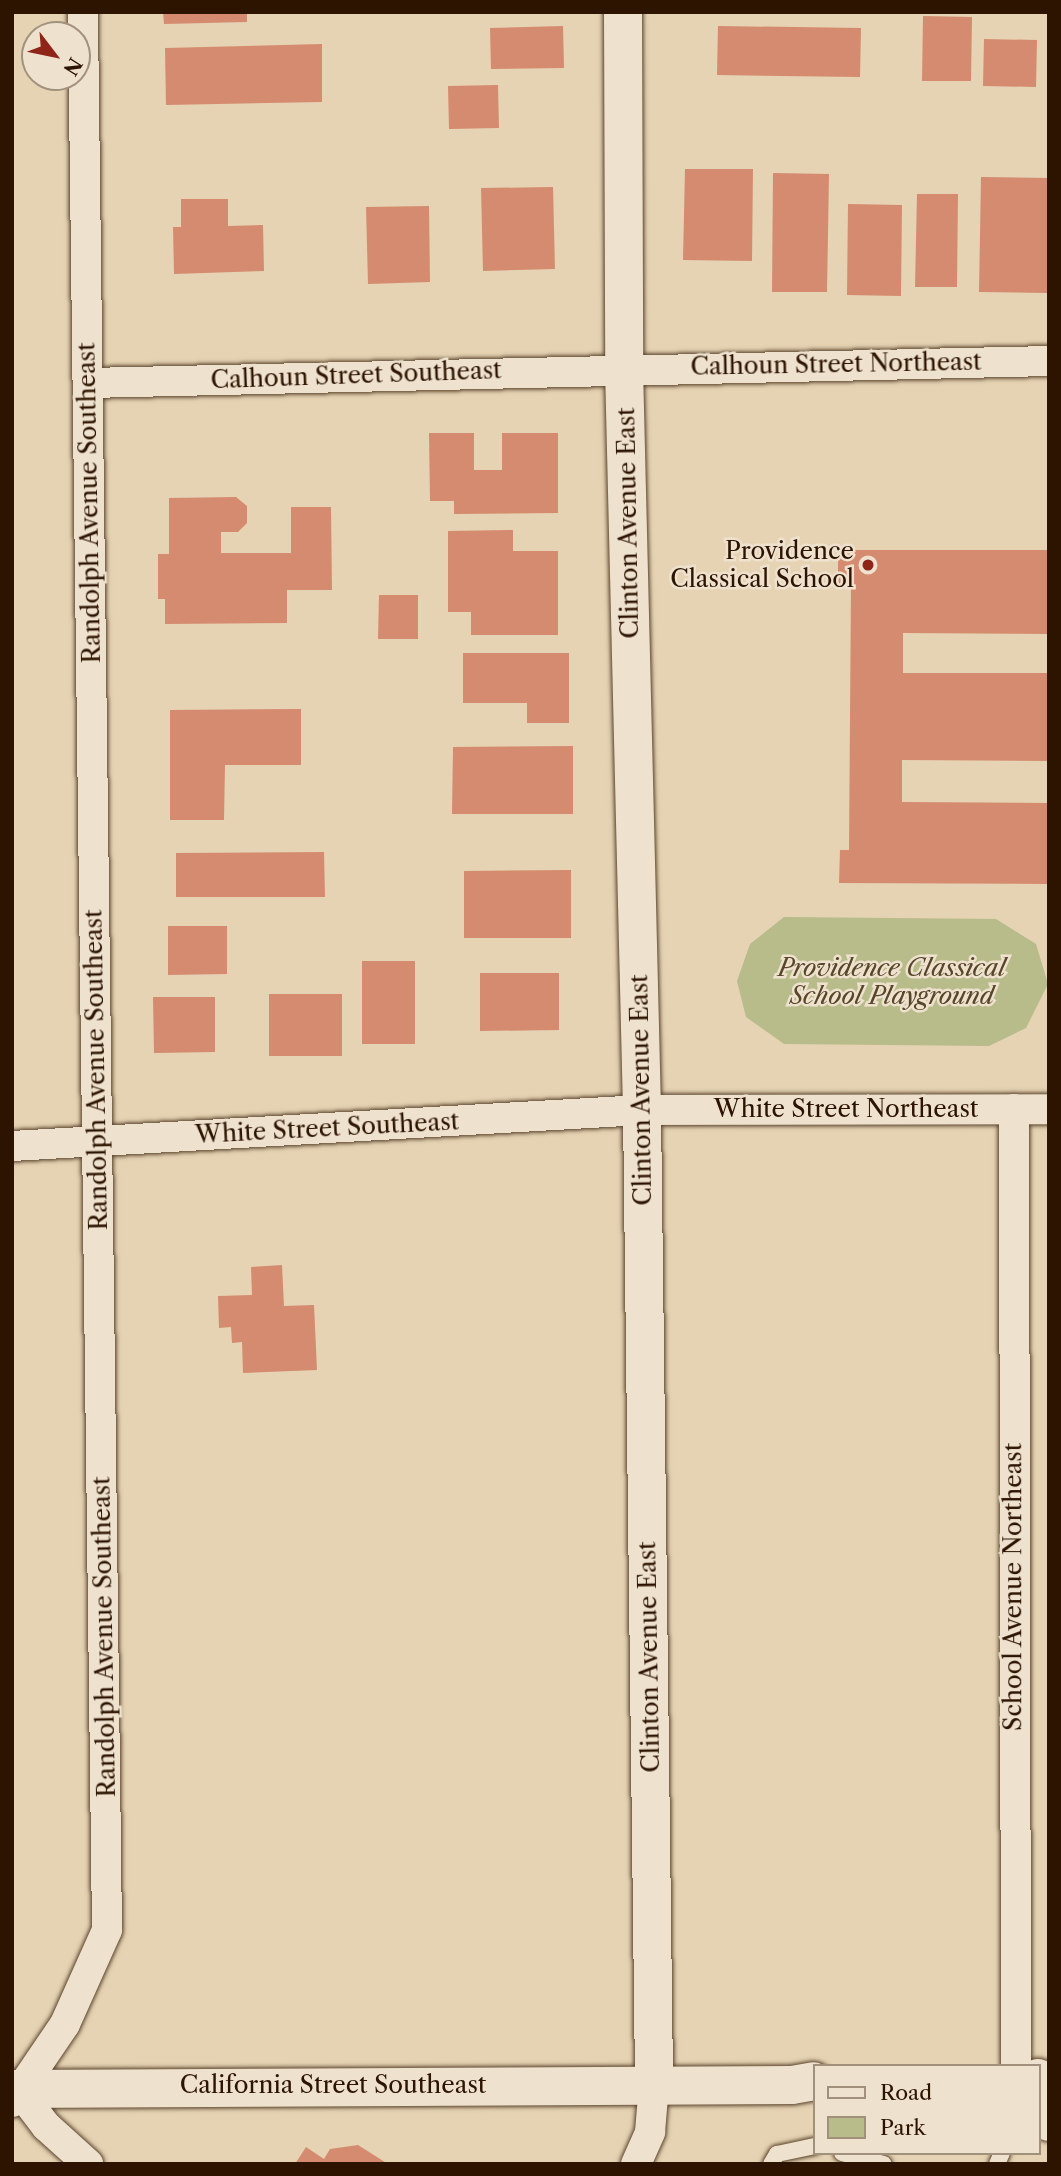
<!DOCTYPE html>
<style>
body{margin:0}
#map{position:relative;width:1061px;height:2176px;overflow:hidden;background:#e5d3b3;font-family:"Libre Caslon Text",serif}
div>[style]{position:absolute}
.green>*{inset:0;background:#b8bb8a}
.building>*{inset:0;background:#d58b6f}
.roads{filter:drop-shadow(0 0 2px #5b442d) drop-shadow(0 0 2px #5b442d)}
.lane>*{height:16px;margin:-8px;padding:0 8px;transform-origin:8px;border-radius:8px;background:#eee2ce}
.street>*{height:30px;margin:-15px;padding:0 15px;transform-origin:15px;border-radius:15px;background:#eee2ce}
.secondary>*{height:38px;margin:-19px;padding:0 19px;transform-origin:19px;border-radius:19px;background:#eee2ce}
.dots>*{width:19px;height:19px;translate:-50% -50%;box-sizing:border-box;border:4px solid #eee2ce;border-radius:50%}
span{translate:-50% -50%;white-space:nowrap;text-align:center;line-height:1.15;-webkit-text-stroke:5px #eee2ce;paint-order:stroke}
.street-label{font-size:24px;color:#2d1400}
.poi-label{font-size:24px;color:#2d1400}
.right{translate:-100% -50%;text-align:right}
.park-label{font-size:24px;color:#574629;font-style:italic}
.frame{position:absolute;inset:0;border:14px solid #2d1400;pointer-events:none}
.legend{position:absolute;left:813px;top:2064px;width:228px;height:91px;box-sizing:border-box;background:#eee2ce;border:2px solid #a1907c;margin:0;padding:9px 12px;list-style:none;font-size:21px;color:#2d1400}
.legend li{display:flex;align-items:center;gap:14px;height:35px}
.legend b{width:35px;border:2px solid #a1907c}
.north{position:absolute;left:21px;top:21px;width:70px;height:70px;box-sizing:border-box;background:#eee2ce;border:2px solid #a1907c;border-radius:50%;rotate:122deg;font-size:19px;font-weight:700;line-height:28px;text-align:center;color:#2d1400}
.north::after{content:'';display:block;margin:auto;width:24px;height:32px;background:#8f2418;clip-path:polygon(50% 0,100% 100%,50% 72%,0 100%)}
</style>
<div id="map">
<div class="green">
<div style="clip-path:polygon(784px 917px,996px 919px,1036px 944px,1048px 984px,1026px 1028px,989px 1046px,784px 1044px,746px 1017px,737px 981px,750px 944px)"></div>
</div>
<div class="building">
<div style="clip-path:polygon(163px 12px,247px 12px,247px 22px,164px 24px)"></div>
<div style="clip-path:polygon(923px 16px,972px 17px,971px 81px,922px 81px)"></div>
<div style="clip-path:polygon(563px 26px,564px 68px,491px 69px,490px 28px)"></div>
<div style="clip-path:polygon(718px 26px,861px 28px,860px 77px,717px 75px)"></div>
<div style="clip-path:polygon(984px 39px,1037px 40px,1036px 87px,983px 86px)"></div>
<div style="clip-path:polygon(322px 44px,322px 102px,166px 105px,165px 48px)"></div>
<div style="clip-path:polygon(498px 85px,499px 128px,449px 129px,448px 86px)"></div>
<div style="clip-path:polygon(685px 169px,753px 169px,752px 261px,683px 260px)"></div>
<div style="clip-path:polygon(773px 173px,829px 174px,827px 292px,772px 292px)"></div>
<div style="clip-path:polygon(981px 177px,1049px 178px,1048px 293px,979px 292px)"></div>
<div style="clip-path:polygon(553px 187px,555px 269px,483px 271px,481px 188px)"></div>
<div style="clip-path:polygon(917px 194px,958px 194px,957px 287px,915px 287px)"></div>
<div style="clip-path:polygon(181px 199px,228px 199px,228px 226px,263px 225px,264px 271px,174px 274px,173px 227px,181px 227px)"></div>
<div style="clip-path:polygon(848px 204px,902px 205px,901px 296px,847px 295px)"></div>
<div style="clip-path:polygon(429px 206px,430px 282px,368px 284px,366px 207px)"></div>
<div style="clip-path:polygon(429px 433px,474px 433px,474px 470px,502px 470px,502px 433px,558px 433px,558px 513px,454px 514px,454px 501px,430px 501px)"></div>
<div style="clip-path:polygon(236px 497px,247px 506px,247px 523px,238px 532px,221px 532px,221px 553px,291px 553px,291px 507px,331px 507px,332px 590px,287px 590px,287px 623px,165px 624px,165px 599px,158px 599px,158px 554px,169px 554px,169px 498px)"></div>
<div style="clip-path:polygon(513px 530px,513px 551px,558px 551px,558px 635px,471px 635px,471px 612px,448px 612px,448px 531px)"></div>
<div style="clip-path:polygon(838px 550px,1049px 550px,1049px 634px,903px 633px,903px 673px,1049px 673px,1048px 761px,902px 760px,902px 802px,1048px 803px,1047px 884px,839px 883px,840px 850px,849px 850px,851px 585px,838px 585px)"></div>
<div style="clip-path:polygon(379px 595px,418px 595px,418px 639px,378px 639px)"></div>
<div style="clip-path:polygon(463px 653px,569px 653px,569px 723px,527px 723px,527px 703px,463px 703px)"></div>
<div style="clip-path:polygon(301px 709px,301px 765px,225px 765px,224px 820px,170px 820px,170px 710px)"></div>
<div style="clip-path:polygon(573px 746px,573px 814px,452px 814px,453px 747px)"></div>
<div style="clip-path:polygon(324px 852px,325px 897px,176px 897px,176px 853px)"></div>
<div style="clip-path:polygon(571px 870px,571px 938px,464px 938px,464px 871px)"></div>
<div style="clip-path:polygon(168px 926px,227px 926px,227px 974px,168px 975px)"></div>
<div style="clip-path:polygon(362px 961px,415px 961px,415px 1044px,362px 1044px)"></div>
<div style="clip-path:polygon(480px 973px,559px 973px,559px 1030px,480px 1031px)"></div>
<div style="clip-path:polygon(269px 994px,342px 994px,342px 1056px,269px 1056px)"></div>
<div style="clip-path:polygon(153px 997px,215px 997px,215px 1052px,154px 1053px)"></div>
<div style="clip-path:polygon(282px 1265px,284px 1306px,314px 1305px,317px 1370px,243px 1373px,242px 1342px,232px 1343px,231px 1327px,219px 1328px,218px 1296px,252px 1295px,251px 1267px)"></div>
<div style="clip-path:polygon(358px 2145px,388px 2164px,295px 2164px,306px 2147px,324px 2159px,330px 2149px)"></div>
</div>
<div class="roads">
<div class="lane">
<div style="left:842px;top:2153px;width:43px;rotate:14.7deg"></div>
<div style="left:771px;top:2164px;width:12px;rotate:-59deg"></div>
<div style="left:777px;top:2154px;width:38px;rotate:-12deg"></div>
<div style="left:997px;top:2164px;width:12px;rotate:-66deg"></div>
</div>
<div class="street">
<div style="left:88px;top:383px;width:961px;rotate:-1.31deg"></div>
<div style="left:1014px;top:1109px;width:957px;rotate:89.88deg"></div>
<div style="left:12px;top:1146px;width:631px;rotate:-3.27deg"></div>
<div style="left:642px;top:1110px;width:407px;rotate:-0.1deg"></div>
<div style="left:20px;top:2092px;width:43px;rotate:52.6deg"></div>
<div style="left:46px;top:2126px;width:57px;rotate:42.1deg"></div>
<div style="left:12px;top:2102px;width:94px;rotate:-55.8deg"></div>
<div style="left:65px;top:2024px;width:103px;rotate:-65.9deg"></div>
<div style="left:107px;top:1930px;width:1918px;rotate:-90.72deg"></div>
<div style="left:636px;top:2164px;width:35px;rotate:-66deg"></div>
<div style="left:650px;top:2132px;width:48px;rotate:-85.2deg"></div>
</div>
<div class="secondary">
<div style="left:623px;top:12px;width:356px;rotate:89.8deg"></div>
<div style="left:624px;top:368px;width:742px;rotate:88.61deg"></div>
<div style="left:642px;top:1110px;width:974px;rotate:89.29deg"></div>
<div style="left:1038px;top:2078px;width:12px;rotate:20deg"></div>
<div style="left:12px;top:2089px;width:780px;rotate:-0.29deg"></div>
<div style="left:792px;top:2085px;width:22px;rotate:-10deg"></div>
<div style="left:1038px;top:2117px;width:12px;rotate:24deg"></div>
</div>
</div>
<div class="dots">
<div style="left:868px;top:565px;background:#8f2418"></div>
</div>
<div class="street-label">
<span style="left:836px;top:364px;rotate:-1deg">Calhoun Street Northeast</span>
<span style="left:356px;top:375px;rotate:-2deg">Calhoun Street Southeast</span>
<span style="left:89px;top:503px;rotate:-91deg">Randolph Avenue Southeast</span>
<span style="left:628px;top:523px;rotate:-91deg">Clinton Avenue East</span>
<span style="left:96px;top:1070px;rotate:-91deg">Randolph Avenue Southeast</span>
<span style="left:641px;top:1090px;rotate:-91deg">Clinton Avenue East</span>
<span style="left:846px;top:1109px">White Street Northeast</span>
<span style="left:327px;top:1128px;rotate:-3deg">White Street Southeast</span>
<span style="left:1013px;top:1587px;rotate:-90deg">School Avenue Northeast</span>
<span style="left:104px;top:1637px;rotate:-91deg">Randolph Avenue Southeast</span>
<span style="left:649px;top:1657px;rotate:-91deg">Clinton Avenue East</span>
<span style="left:333px;top:2085px">California Street Southeast</span>
</div>
<div class="poi-label">
<span class="right" style="left:854px;top:565px">Providence<br>Classical School</span>
</div>
<div class="park-label">
<span style="left:892px;top:982px">Providence Classical<br>School Playground</span>
</div>
<div class="frame"></div>
<ul class="legend">
<li><b style="height:9px;background:#eee2ce"></b>Road</li>
<li><b style="height:19px;background:#b8bb8a"></b>Park</li>
</ul>
<div class="north">N</div>
</div>
